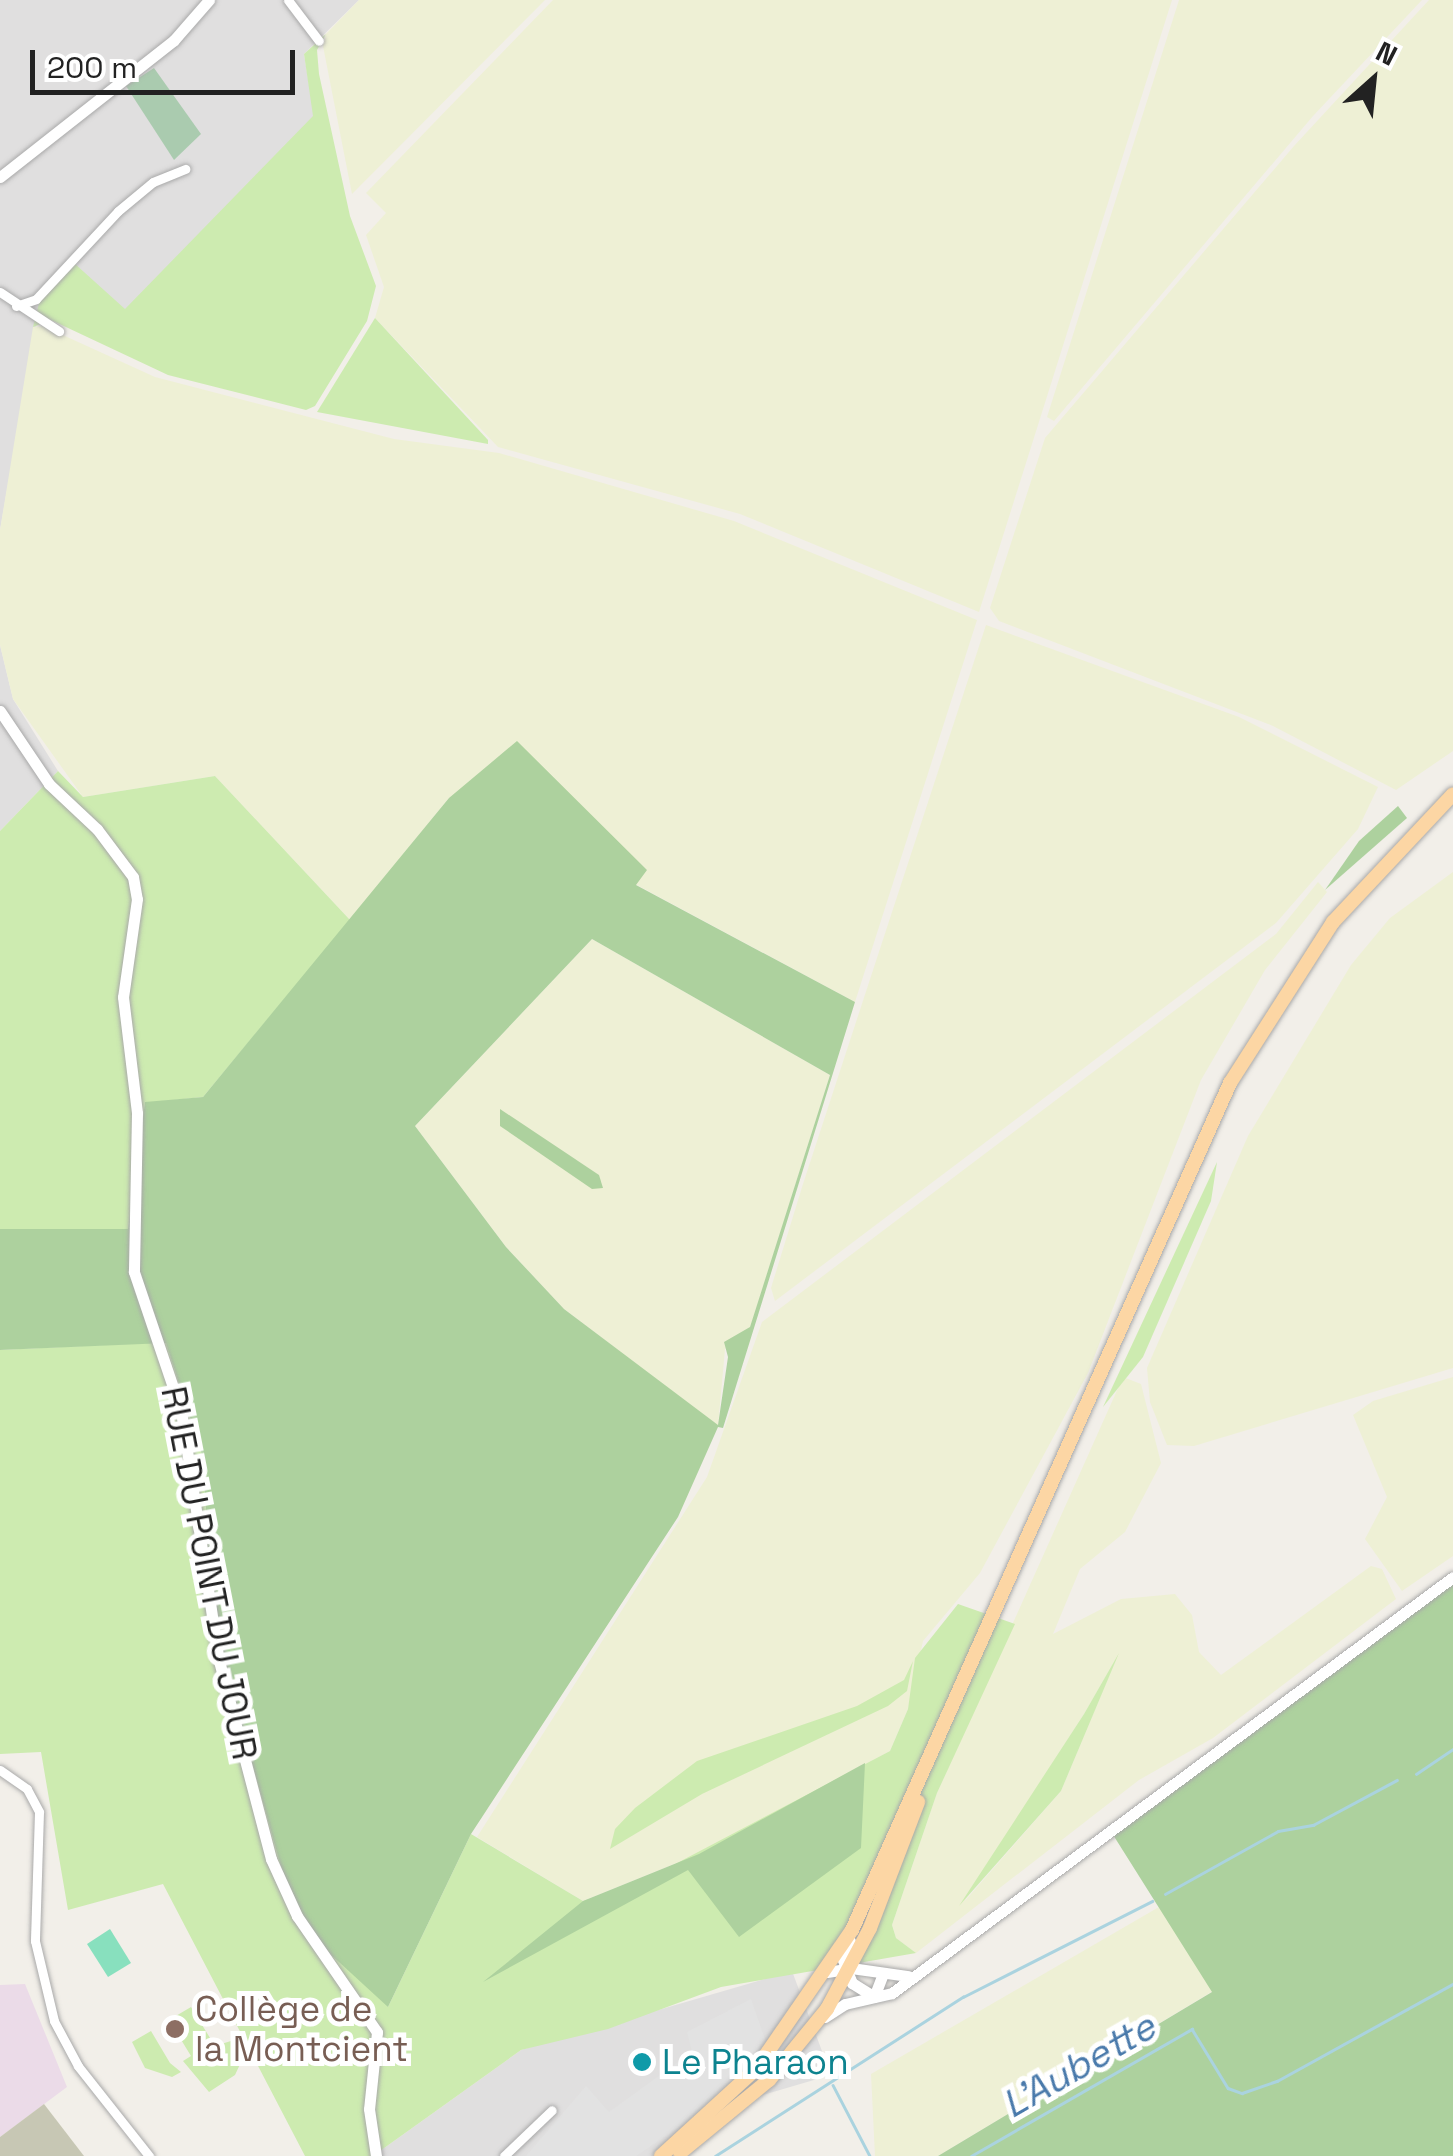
<!DOCTYPE html>
<meta charset="utf-8">
<style>
body{margin:0}
#map{position:relative;width:1453px;height:2156px;overflow:hidden;background:#f2efe9;font-family:"Space Grotesk",sans-serif}
div>[style]{position:absolute}
.residential>*{inset:0;background:#e0dfdf}
.industrial>*{inset:0;background:#ebdbe8}
.construction>*{inset:0;background:#c7c7b4}
.farmland>*{inset:0;background:#eef0d5}
.grass>*{inset:0;background:#cdebb0}
.forest>*{inset:0;background:#add19e}
.cemetery>*{inset:0;background:#aacbaf}
.pitch>*{inset:0;background:#88e0be}
.parking>*{inset:0;background:#e2e2e2}
.stream>*{height:2.5px;margin:-1.25px;padding:0 1.25px;transform-origin:1.25px;border-radius:1.25px;background:#aad3df}
.roads{filter:drop-shadow(0 0 2px #a9a9a9) drop-shadow(0 0 2px #a9a9a9)}
.minor>*{height:9px;margin:-4.5px;padding:0 4.5px;transform-origin:4.5px;border-radius:4.5px;background:#fff}
.tertiary>*{height:11px;margin:-5.5px;padding:0 5.5px;transform-origin:5.5px;border-radius:5.5px;background:#fff}
.primary>*{height:14px;margin:-7px;padding:0 7px;transform-origin:7px;border-radius:7px;background:#fcd6a4}
.dots>*{width:28px;height:28px;translate:-50% -50%;box-sizing:border-box;border:5px solid #fff;border-radius:50%}
span{translate:-50% -50%;white-space:nowrap;text-align:center;line-height:1.15;-webkit-text-stroke:10px #fff;paint-order:stroke}
.street-label{font-size:35px;color:#222}
.education-label{font-size:35px;color:#785e54}
.left{translate:0 -50%;text-align:left}
.culture-label{font-size:35px;color:#0d838f}
.water-label{font-size:38px;color:#4a7aab;font-style:italic}
.north{position:absolute;left:1323px;top:30px;width:100px;height:100px;-webkit-text-stroke:8px #fff;paint-order:stroke;rotate:27deg;font-size:28px;font-weight:700;line-height:40px;text-align:center;color:#222}
.north::after{content:'';display:block;margin:auto;width:35px;height:45px;background:#222;clip-path:polygon(50% 0,100% 100%,50% 72%,0 100%)}
.scale{position:absolute;left:30px;top:50px;width:265px;height:45px;box-sizing:border-box;border:5px solid #222;border-top:0;padding-left:12px;font-size:30px;line-height:35px;white-space:nowrap;color:#222;-webkit-text-stroke:8px #fff;paint-order:stroke}
</style>
<div id="map">
<div class="residential">
<div style="clip-path:polygon(0 0,359px 0,304px 54px,314px 116px,125px 310px,40px 303px,0 530px)"></div>
<div style="clip-path:polygon(0 645px,13px 699px,58px 771px,0 831px)"></div>
<div style="clip-path:polygon(792px 1971px,831px 2075px,726px 2106px,652px 2156px,373px 2156px,521px 2050px)"></div>
</div>
<div class="industrial">
<div style="clip-path:polygon(25px 1984px,67px 2087px,0 2137px,0 1985px)"></div>
</div>
<div class="construction">
<div style="clip-path:polygon(44px 2104px,84px 2156px,0 2156px,0 2137px)"></div>
</div>
<div class="farmland">
<div style="clip-path:polygon(359px 0,545px 0,352px 194px,323px 46px,326px 34px)"></div>
<div style="clip-path:polygon(553px 0,1172px 0,979px 612px,740px 514px,498px 447px,375px 318px,384px 287px,366px 235px,386px 213px,366px 193px)"></div>
<div style="clip-path:polygon(1179px 0,1422px 0,1313px 116px,1054px 421px,1047px 417px)"></div>
<div style="clip-path:polygon(1429px 0,1453px 0,1453px 751px,1396px 790px,1273px 726px,999px 621px,990px 608px,1045px 438px,1294px 146px)"></div>
<div style="clip-path:polygon(43px 326px,155px 377px,394px 439px,499px 453px,734px 521px,977px 620px,855px 1002px,635px 884px,646px 869px,449px 798px,350px 920px,215px 776px,83px 797px,13px 699px,0 645px,0 530px,33px 327px)"></div>
<div style="clip-path:polygon(986px 625px,1239px 717px,1378px 787px,1358px 829px,1276px 923px,775px 1301px,771px 1288px,803px 1184px)"></div>
<div style="clip-path:polygon(1453px 872px,1453px 1368px,1194px 1446px,1167px 1445px,1150px 1402px,1147px 1368px,1248px 1136px,1351px 965px,1390px 918px)"></div>
<div style="clip-path:polygon(1318px 882px,1327px 892px,1265px 970px,1201px 1080px,1088px 1373px,980px 1573px,923px 1641px,908px 1709px,890px 1751px,699px 1854px,583px 1901px,477px 1837px,707px 1477px,762px 1322px,1276px 934px)"></div>
<div style="clip-path:polygon(592px 939px,830px 1075px,750px 1328px,725px 1349px,718px 1426px,564px 1309px,506px 1247px,415px 1126px)"></div>
<div style="clip-path:polygon(evenodd,1123px 1377px,1141px 1384px,1161px 1463px,1125px 1532px,1080px 1569px,1053px 1634px,1121px 1599px,1175px 1594px,1192px 1615px,1199px 1652px,1221px 1675px,1371px 1566px,1382px 1569px,1396px 1599px,1213px 1738px,1139px 1780px,916px 1953px,896px 1938px,892px 1925px,937px 1793px,1123px 1377px,1116px 1659px,1061px 1791px,964px 1902px,1084px 1714px,1116px 1659px)"></div>
<div style="clip-path:polygon(1453px 1377px,1453px 1556px,1402px 1591px,1365px 1539px,1387px 1497px,1353px 1415px,1373px 1401px)"></div>
<div style="clip-path:polygon(1159px 1907px,1213px 1991px,938px 2156px,875px 2156px,871px 2074px)"></div>
</div>
<div class="grass">
<div style="clip-path:polygon(326px 34px,317px 50px,319px 74px,350px 216px,376px 286px,367px 321px,315px 406px,306px 410px,168px 375px,51px 320px,33px 327px,39px 303px,74px 263px,125px 309px,313px 116px,304px 54px)"></div>
<div style="clip-path:polygon(375px 318px,488px 440px,488px 444px,317px 412px)"></div>
<div style="clip-path:polygon(58px 771px,83px 797px,215px 776px,350px 920px,203px 1097px,145px 1103px,128px 1229px,0 1229px,0 831px)"></div>
<div style="clip-path:polygon(1217px 1162px,1211px 1201px,1143px 1357px,1103px 1407px)"></div>
<div style="clip-path:polygon(166px 1342px,202px 1455px,214px 1627px,388px 2007px,471px 1834px,583px 1901px,643px 1881px,890px 1751px,908px 1709px,915px 1658px,958px 1604px,1015px 1624px,937px 1793px,892px 1925px,896px 1938px,916px 1953px,721px 1987px,608px 2029px,521px 2050px,373px 2156px,305px 2156px,163px 1884px,68px 1910px,41px 1752px,0 1754px,0 1350px)"></div>
<div style="clip-path:polygon(1119px 1653px,1061px 1791px,959px 1906px,1084px 1714px)"></div>
<div style="clip-path:polygon(913px 1661px,907px 1691px,888px 1706px,702px 1794px,610px 1849px,615px 1829px,635px 1808px,697px 1761px,857px 1706px,904px 1680px)"></div>
<div style="clip-path:polygon(191px 2007px,215px 2046px,234px 2040px,242px 2060px,235px 2075px,209px 2092px,183px 2061px,191px 2056px,169px 2020px)"></div>
<div style="clip-path:polygon(151px 2031px,170px 2063px,181px 2072px,172px 2077px,145px 2068px,132px 2042px)"></div>
</div>
<div class="forest">
<div style="clip-path:polygon(evenodd,517px 741px,647px 870px,636px 885px,855px 1002px,723px 1428px,718px 1427px,678px 1517px,471px 1834px,388px 2007px,315px 1940px,282px 1870px,214px 1627px,202px 1455px,166px 1343px,0 1350px,0 1229px,128px 1229px,145px 1102px,203px 1097px,449px 798px,517px 741px,592px 939px,830px 1075px,750px 1327px,724px 1342px,728px 1357px,718px 1425px,564px 1309px,506px 1247px,415px 1126px,592px 939px)"></div>
<div style="clip-path:polygon(1398px 806px,1407px 818px,1325px 890px,1359px 841px)"></div>
<div style="clip-path:polygon(500px 1109px,599px 1175px,603px 1188px,592px 1189px,500px 1126px)"></div>
<div style="clip-path:polygon(1453px 1584px,1453px 2156px,938px 2156px,1212px 1992px,1110px 1830px)"></div>
<div style="clip-path:polygon(865px 1763px,861px 1848px,739px 1937px,688px 1870px,483px 1982px,583px 1901px,699px 1854px)"></div>
</div>
<div class="cemetery">
<div style="clip-path:polygon(154px 68px,201px 134px,174px 160px,126px 86px)"></div>
</div>
<div class="pitch">
<div style="clip-path:polygon(110px 1929px,131px 1963px,108px 1977px,87px 1944px)"></div>
</div>
<div class="parking">
<div style="clip-path:polygon(751px 1999px,767px 2045px,694px 2117px,636px 2156px,526px 2156px,586px 2086px,609px 2112px,692px 2052px,687px 2032px)"></div>
</div>
<div class="stream">
<div style="left:1416px;top:1774px;width:45px;rotate:-34deg"></div>
<div style="left:1165px;top:1894px;width:129px;rotate:-29.1deg"></div>
<div style="left:1278px;top:1831px;width:36px;rotate:-10deg"></div>
<div style="left:1313px;top:1825px;width:95px;rotate:-28.2deg"></div>
<div style="left:833px;top:2085px;width:80px;rotate:62.5deg"></div>
<div style="left:715px;top:2156px;width:295px;rotate:-32.7deg"></div>
<div style="left:963px;top:1997px;width:212px;rotate:-26.9deg"></div>
<div style="left:971px;top:2156px;width:255px;rotate:-29.9deg"></div>
<div style="left:1192px;top:2029px;width:69px;rotate:58.6deg"></div>
<div style="left:1228px;top:2088px;width:15px;rotate:20deg"></div>
<div style="left:1242px;top:2093px;width:37px;rotate:-19deg"></div>
<div style="left:1277px;top:2081px;width:201px;rotate:-28.9deg"></div>
</div>
<div class="roads">
<div class="minor">
<div style="left:288px;top:0;width:51px;rotate:52.9deg"></div>
<div style="left:0;top:292px;width:71px;rotate:33.5deg"></div>
<div style="left:16px;top:306px;width:21px;rotate:-19deg"></div>
<div style="left:36px;top:299px;width:120px;rotate:-47deg"></div>
<div style="left:118px;top:211px;width:45px;rotate:-39.6deg"></div>
<div style="left:153px;top:182px;width:35px;rotate:-22deg"></div>
<div style="left:0;top:1770px;width:33px;rotate:35deg"></div>
<div style="left:27px;top:1789px;width:26px;rotate:62deg"></div>
<div style="left:39px;top:1812px;width:129px;rotate:91.8deg"></div>
<div style="left:35px;top:1941px;width:82px;rotate:76.6deg"></div>
<div style="left:54px;top:2021px;width:51px;rotate:61.9deg"></div>
<div style="left:78px;top:2066px;width:115px;rotate:51.7deg"></div>
<div style="left:504px;top:2156px;width:66px;rotate:-43.8deg"></div>
</div>
<div class="tertiary">
<div style="left:0;top:177px;width:221px;rotate:-38.2deg"></div>
<div style="left:174px;top:40px;width:53px;rotate:-48.8deg"></div>
<div style="left:0;top:711px;width:88px;rotate:56.1deg"></div>
<div style="left:49px;top:784px;width:66px;rotate:43.2deg"></div>
<div style="left:97px;top:829px;width:60px;rotate:53.1deg"></div>
<div style="left:133px;top:877px;width:22px;rotate:80deg"></div>
<div style="left:137px;top:899px;width:99px;rotate:98.1deg"></div>
<div style="left:123px;top:997px;width:117px;rotate:83.1deg"></div>
<div style="left:137px;top:1113px;width:159px;rotate:91.1deg"></div>
<div style="left:134px;top:1272px;width:147px;rotate:71.3deg"></div>
<div style="left:181px;top:1411px;width:249px;rotate:81.4deg"></div>
<div style="left:218px;top:1657px;width:209px;rotate:75.3deg"></div>
<div style="left:271px;top:1859px;width:63px;rotate:65.5deg"></div>
<div style="left:297px;top:1916px;width:141px;rotate:55.4deg"></div>
<div style="left:377px;top:2032px;width:77px;rotate:95.9deg"></div>
<div style="left:369px;top:2109px;width:48px;rotate:81.5deg"></div>
<div style="left:850px;top:1941px;width:20px;rotate:110deg"></div>
<div style="left:843px;top:1960px;width:25px;rotate:69deg"></div>
<div style="left:852px;top:1983px;width:26px;rotate:32deg"></div>
<div style="left:874px;top:1997px;width:22px;rotate:-69deg"></div>
<div style="left:827px;top:1972px;width:24px;rotate:-9deg"></div>
<div style="left:851px;top:1968px;width:58px;rotate:8deg"></div>
<div style="left:825px;top:2017px;width:24px;rotate:-33deg"></div>
<div style="left:845px;top:2004px;width:48px;rotate:-13.2deg"></div>
<div style="left:892px;top:1993px;width:698px;rotate:-36.56deg"></div>
</div>
<div class="primary">
<div style="left:680px;top:2153px;width:115px;rotate:-39.4deg"></div>
<div style="left:769px;top:2080px;width:92px;rotate:-50.8deg"></div>
<div style="left:827px;top:2009px;width:92px;rotate:-62deg"></div>
<div style="left:870px;top:1928px;width:135px;rotate:-69.1deg"></div>
<div style="left:661px;top:2156px;width:129px;rotate:-42.5deg"></div>
<div style="left:756px;top:2069px;width:169px;rotate:-55.4deg"></div>
<div style="left:852px;top:1930px;width:928px;rotate:-65.95deg"></div>
<div style="left:1230px;top:1083px;width:191px;rotate:-57.4deg"></div>
<div style="left:1333px;top:922px;width:175px;rotate:-46.8deg"></div>
</div>
</div>
<div class="dots">
<div style="left:175px;top:2029px;background:#8d6e63"></div>
<div style="left:642px;top:2062px;background:#0f9aa8"></div>
</div>
<div class="street-label">
<span style="left:209px;top:1573px;rotate:79deg">RUE DU POINT DU JOUR</span>
</div>
<div class="education-label">
<span class="left" style="left:195px;top:2029px">Collège de<br>la Montcient</span>
</div>
<div class="culture-label">
<span class="left" style="left:662px;top:2062px">Le Pharaon</span>
</div>
<div class="water-label">
<span style="left:1079px;top:2066px;rotate:-30deg">L'Aubette</span>
</div>
<div class="north">N</div>
<div class="scale">200 m</div>
</div>
